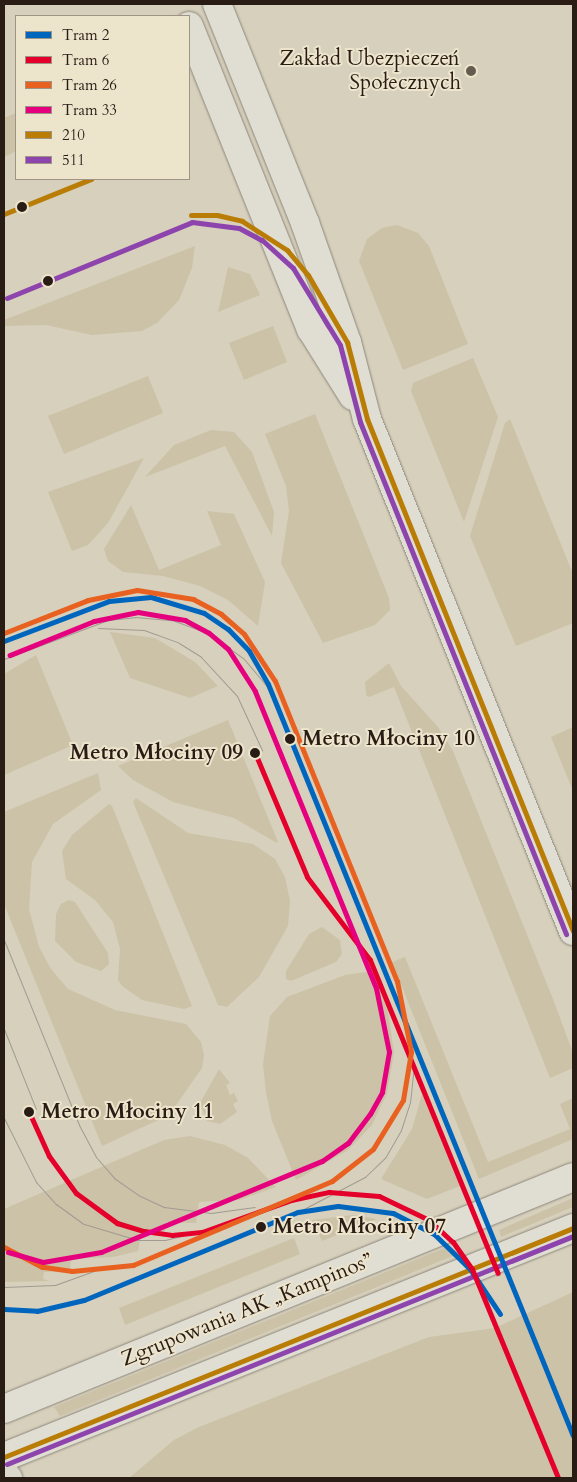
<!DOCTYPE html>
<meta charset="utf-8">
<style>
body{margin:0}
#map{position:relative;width:577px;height:1482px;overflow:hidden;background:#d7d0bc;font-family:Cardo,serif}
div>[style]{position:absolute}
.green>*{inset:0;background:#ccc2a7}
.roads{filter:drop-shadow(0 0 1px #8c867b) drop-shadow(0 0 1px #8c867b)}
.minor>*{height:28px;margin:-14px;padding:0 14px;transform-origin:14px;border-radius:14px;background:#e0ddd3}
.major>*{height:28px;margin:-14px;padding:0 14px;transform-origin:14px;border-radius:14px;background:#dbd7cb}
.tram>*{height:1px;margin:-0.5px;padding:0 0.5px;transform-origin:0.5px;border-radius:0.5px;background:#a09b93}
.bus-1>*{height:5px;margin:-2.5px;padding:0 2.5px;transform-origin:2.5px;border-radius:2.5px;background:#b97d06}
.bus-2>*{height:5px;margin:-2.5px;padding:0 2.5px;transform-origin:2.5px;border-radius:2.5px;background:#8e44ad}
.tram-1>*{height:5px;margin:-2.5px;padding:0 2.5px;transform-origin:2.5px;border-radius:2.5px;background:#0065bd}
.tram-2>*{height:5px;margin:-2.5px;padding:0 2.5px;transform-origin:2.5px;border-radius:2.5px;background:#e4002b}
.tram-3>*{height:5px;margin:-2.5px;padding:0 2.5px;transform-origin:2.5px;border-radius:2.5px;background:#e86121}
.tram-4>*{height:5px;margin:-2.5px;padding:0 2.5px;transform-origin:2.5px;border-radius:2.5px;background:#e5007d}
.dots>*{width:14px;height:14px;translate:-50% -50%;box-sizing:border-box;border:2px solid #ede4cc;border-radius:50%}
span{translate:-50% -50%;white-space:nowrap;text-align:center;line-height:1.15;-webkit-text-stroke:4px #ede4cc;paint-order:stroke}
.poi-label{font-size:21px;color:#291c15}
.right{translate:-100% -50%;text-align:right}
.stop-label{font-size:21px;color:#291c15;font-weight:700}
.left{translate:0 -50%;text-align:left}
.street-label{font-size:21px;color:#291c15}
.frame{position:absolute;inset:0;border:5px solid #291c15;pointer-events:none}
.legend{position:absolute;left:15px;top:15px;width:175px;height:165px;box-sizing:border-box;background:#ede4cc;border:1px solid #9f9483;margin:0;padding:6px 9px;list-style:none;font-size:15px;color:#291c15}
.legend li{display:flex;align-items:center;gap:10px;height:25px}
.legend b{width:25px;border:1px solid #9f9483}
</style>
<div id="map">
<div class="green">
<div style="clip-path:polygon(16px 113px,16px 151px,4px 157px,4px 118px)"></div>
<div style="clip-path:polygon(397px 225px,418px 233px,429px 246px,468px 344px,403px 370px,359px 261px,367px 239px,382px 228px)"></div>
<div style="clip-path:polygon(195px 246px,192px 268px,179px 300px,157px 323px,142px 331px,92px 335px,46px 325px,4px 326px,4px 320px)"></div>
<div style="clip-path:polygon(228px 267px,250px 274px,260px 295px,218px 312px)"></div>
<div style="clip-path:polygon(273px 326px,287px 362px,244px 380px,229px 343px)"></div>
<div style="clip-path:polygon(473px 358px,498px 417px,464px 522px,411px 391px,413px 383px)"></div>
<div style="clip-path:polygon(148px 376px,163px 413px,64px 454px,48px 416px)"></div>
<div style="clip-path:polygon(315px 414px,389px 598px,390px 610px,375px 625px,323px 643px,281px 563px,289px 511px,286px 486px,265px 434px)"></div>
<div style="clip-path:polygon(510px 419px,573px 574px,573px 623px,516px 646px,470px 536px,505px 423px)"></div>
<div style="clip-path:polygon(211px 430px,234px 432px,252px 452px,274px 512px,272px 536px,225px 446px,145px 477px,174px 445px)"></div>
<div style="clip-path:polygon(144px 458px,108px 523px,88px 545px,72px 551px,48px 492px)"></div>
<div style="clip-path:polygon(131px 505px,159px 570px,221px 545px,207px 511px,234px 514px,265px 582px,258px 626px,228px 600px,200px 586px,163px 576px,123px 572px,108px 561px,104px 549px)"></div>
<div style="clip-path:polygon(110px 632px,155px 638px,195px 662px,218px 686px,190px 698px,130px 678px)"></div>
<div style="clip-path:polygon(36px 655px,73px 745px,4px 775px,4px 674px)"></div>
<div style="clip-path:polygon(389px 663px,401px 686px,438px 727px,453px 751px,553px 999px,573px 1053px,573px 1068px,550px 1078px,394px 687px,369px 697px,366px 695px,365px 682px)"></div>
<div style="clip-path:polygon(228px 720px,278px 842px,277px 843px,234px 818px,173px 802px,133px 780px,118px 766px)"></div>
<div style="clip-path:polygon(573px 727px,573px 791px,551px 737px)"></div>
<div style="clip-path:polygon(98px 773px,101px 790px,53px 824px,32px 862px,29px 909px,39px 947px,51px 969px,68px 989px,115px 1010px,186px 1024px,201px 1042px,204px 1055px,202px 1068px,169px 1115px,102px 1146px,4px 904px,4px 812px)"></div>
<div style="clip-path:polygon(136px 798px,188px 833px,253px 844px,275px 859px,285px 877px,290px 901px,288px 926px,259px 977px,227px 1007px,218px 1005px,133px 802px)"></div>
<div style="clip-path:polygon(109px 804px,112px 806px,192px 1006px,184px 1009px,142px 1000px,122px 986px,118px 980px,120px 949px,113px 922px,95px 900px,66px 879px,62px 851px,72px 835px)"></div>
<div style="clip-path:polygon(69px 900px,75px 902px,108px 953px,109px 964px,101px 971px,76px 962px,55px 941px,56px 914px,61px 904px)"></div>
<div style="clip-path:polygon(322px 927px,340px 940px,342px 954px,336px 962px,291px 981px,286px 979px,286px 971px,309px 934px)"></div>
<div style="clip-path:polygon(405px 957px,488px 1162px,570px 1129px,560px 1104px,573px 1098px,573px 1139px,479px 1179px,392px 962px)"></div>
<div style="clip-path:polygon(373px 971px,388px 1010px,394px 1053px,387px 1093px,372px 1125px,348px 1150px,296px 1180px,272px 1121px,266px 1092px,263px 1064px,270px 1016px,287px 997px,345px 975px)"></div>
<div style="clip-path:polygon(219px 1069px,230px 1083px,226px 1085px,230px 1095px,234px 1093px,238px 1101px,233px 1104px,237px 1112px,220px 1124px,207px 1121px,200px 1103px)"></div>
<div style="clip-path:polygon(422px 1094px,460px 1186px,427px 1199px,381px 1179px,412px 1129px)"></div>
<div style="clip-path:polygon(190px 1136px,225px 1145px,248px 1158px,276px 1187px,239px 1200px,199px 1202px,196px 1223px,166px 1222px,164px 1235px,141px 1234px,138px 1251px,113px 1257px,71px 1259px,70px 1271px,44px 1272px,43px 1279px,49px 1281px,4px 1282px,4px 1209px,164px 1140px)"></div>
<div style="clip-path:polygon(573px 1198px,573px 1207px,501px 1237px,499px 1230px)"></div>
<div style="clip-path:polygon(353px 1215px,377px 1219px,322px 1241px,312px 1220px)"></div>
<div style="clip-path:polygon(294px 1238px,300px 1254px,125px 1325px,119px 1308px)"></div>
<div style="clip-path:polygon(445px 1248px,453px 1256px,60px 1416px,54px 1407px)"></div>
<div style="clip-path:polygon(573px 1292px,573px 1478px,129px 1478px,174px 1440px,199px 1427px,429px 1337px,495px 1328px)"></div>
</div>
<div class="roads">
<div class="minor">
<div style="left:217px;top:4px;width:236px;rotate:68.1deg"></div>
<div style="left:305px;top:223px;width:126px;rotate:70.6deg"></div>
<div style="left:347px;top:342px;width:80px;rotate:75.4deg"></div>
<div style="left:367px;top:419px;width:552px;rotate:68.08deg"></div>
<div style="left:189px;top:26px;width:327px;rotate:68.1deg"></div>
<div style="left:311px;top:329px;width:79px;rotate:57.9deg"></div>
<div style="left:4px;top:1409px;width:614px;rotate:-22.18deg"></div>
<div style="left:4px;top:1457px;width:613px;rotate:-21.92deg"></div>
</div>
<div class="major">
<div style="left:4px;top:1474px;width:6px;rotate:45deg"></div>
</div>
</div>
<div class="tram">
<div style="left:98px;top:628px;width:46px;rotate:2.5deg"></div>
<div style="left:144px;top:630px;width:37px;rotate:20deg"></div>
<div style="left:179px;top:643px;width:26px;rotate:32deg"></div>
<div style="left:201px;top:657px;width:53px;rotate:47.3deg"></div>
<div style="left:237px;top:696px;width:60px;rotate:65.2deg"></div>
<div style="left:4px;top:659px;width:111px;rotate:-20.6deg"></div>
<div style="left:108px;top:620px;width:27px;rotate:-6deg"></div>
<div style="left:135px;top:617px;width:37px;rotate:5deg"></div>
<div style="left:172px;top:620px;width:40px;rotate:20.2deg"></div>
<div style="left:210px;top:634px;width:42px;rotate:36.3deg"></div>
<div style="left:244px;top:659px;width:34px;rotate:50deg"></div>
<div style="left:266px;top:685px;width:37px;rotate:64deg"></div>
<div style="left:4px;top:940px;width:200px;rotate:67.9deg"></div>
<div style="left:79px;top:1125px;width:36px;rotate:62deg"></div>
<div style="left:96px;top:1157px;width:28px;rotate:49deg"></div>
<div style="left:114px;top:1178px;width:29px;rotate:35deg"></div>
<div style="left:138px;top:1195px;width:29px;rotate:25deg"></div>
<div style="left:164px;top:1207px;width:47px;rotate:7.3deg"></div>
<div style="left:211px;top:1213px;width:44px;rotate:-7.8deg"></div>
<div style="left:4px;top:1029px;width:86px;rotate:68.2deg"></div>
<div style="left:4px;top:1118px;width:72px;rotate:63.4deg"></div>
<div style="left:36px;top:1182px;width:30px;rotate:48deg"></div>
<div style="left:56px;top:1204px;width:34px;rotate:36deg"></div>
<div style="left:84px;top:1224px;width:56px;rotate:16.5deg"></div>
<div style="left:138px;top:1240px;width:27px"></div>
<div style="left:165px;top:1240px;width:30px;rotate:-14deg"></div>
<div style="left:298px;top:1212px;width:76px;rotate:-27.6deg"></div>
<div style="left:365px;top:1177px;width:28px;rotate:-44deg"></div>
<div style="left:385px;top:1158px;width:32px;rotate:-60deg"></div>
<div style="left:401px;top:1130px;width:28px;rotate:-72deg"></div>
<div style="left:410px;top:1103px;width:36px;rotate:-84deg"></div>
<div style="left:414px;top:1067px;width:58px;rotate:-104deg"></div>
<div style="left:4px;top:1287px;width:51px;rotate:-2.2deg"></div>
<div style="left:55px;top:1285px;width:53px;rotate:-19.8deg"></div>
</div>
<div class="bus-1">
<div style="left:4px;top:214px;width:94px;rotate:-21.9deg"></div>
<div style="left:191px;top:215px;width:26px"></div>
<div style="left:217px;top:215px;width:26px;rotate:13deg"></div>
<div style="left:242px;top:221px;width:54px;rotate:32.8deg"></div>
<div style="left:287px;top:250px;width:33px;rotate:50deg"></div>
<div style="left:308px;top:275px;width:78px;rotate:59.8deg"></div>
<div style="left:347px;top:342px;width:80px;rotate:75.4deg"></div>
<div style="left:367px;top:419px;width:552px;rotate:68.08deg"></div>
<div style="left:4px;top:1457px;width:613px;rotate:-21.92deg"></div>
</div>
<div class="bus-2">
<div style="left:7px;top:298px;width:200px;rotate:-22.3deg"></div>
<div style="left:192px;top:222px;width:47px;rotate:7.3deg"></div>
<div style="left:239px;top:228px;width:26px;rotate:28deg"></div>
<div style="left:262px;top:240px;width:42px;rotate:42.1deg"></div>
<div style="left:293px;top:268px;width:90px;rotate:58.6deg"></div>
<div style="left:340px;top:345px;width:80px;rotate:75.4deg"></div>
<div style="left:360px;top:422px;width:552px;rotate:68.08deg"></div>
<div style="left:7px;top:1464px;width:610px;rotate:-21.94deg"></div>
</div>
<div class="tram-1">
<div style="left:4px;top:641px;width:112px;rotate:-20.9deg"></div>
<div style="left:109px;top:601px;width:42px;rotate:-5.4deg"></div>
<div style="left:151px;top:597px;width:55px;rotate:16.8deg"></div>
<div style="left:204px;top:613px;width:29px;rotate:34deg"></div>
<div style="left:228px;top:629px;width:30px;rotate:46deg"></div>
<div style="left:249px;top:651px;width:38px;rotate:60deg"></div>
<div style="left:268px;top:684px;width:811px;rotate:67.92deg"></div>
<div style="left:4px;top:1309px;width:33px;rotate:3deg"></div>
<div style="left:37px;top:1311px;width:48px;rotate:-13.2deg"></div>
<div style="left:84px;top:1300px;width:231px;rotate:-22.4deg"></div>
<div style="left:298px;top:1212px;width:40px;rotate:-8.5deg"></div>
<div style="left:338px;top:1206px;width:55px;rotate:7.3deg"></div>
<div style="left:393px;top:1213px;width:46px;rotate:27.1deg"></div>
<div style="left:434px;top:1234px;width:50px;rotate:44.2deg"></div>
<div style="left:470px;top:1269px;width:54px;rotate:56.3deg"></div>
</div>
<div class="tram-2">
<div style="left:255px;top:753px;width:134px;rotate:67.2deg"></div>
<div style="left:307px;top:877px;width:104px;rotate:52.8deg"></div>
<div style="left:370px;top:960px;width:338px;rotate:67.8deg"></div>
<div style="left:29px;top:1112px;width:48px;rotate:65.6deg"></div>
<div style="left:49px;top:1156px;width:46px;rotate:53.9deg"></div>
<div style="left:76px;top:1193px;width:51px;rotate:36.2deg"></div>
<div style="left:117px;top:1223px;width:28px;rotate:17deg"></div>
<div style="left:144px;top:1231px;width:28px;rotate:8deg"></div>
<div style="left:172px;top:1235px;width:30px;rotate:-6deg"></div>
<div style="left:202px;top:1232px;width:95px;rotate:-19.8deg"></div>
<div style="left:291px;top:1200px;width:39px;rotate:-12deg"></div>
<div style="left:329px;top:1192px;width:50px;rotate:4.6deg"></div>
<div style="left:379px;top:1196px;width:55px;rotate:25.6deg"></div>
<div style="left:429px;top:1220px;width:33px;rotate:43deg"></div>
<div style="left:453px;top:1242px;width:33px;rotate:55deg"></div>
<div style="left:472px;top:1269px;width:226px;rotate:67.6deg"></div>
</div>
<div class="tram-3">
<div style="left:4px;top:633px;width:90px;rotate:-21.4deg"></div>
<div style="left:88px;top:600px;width:50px;rotate:-11.5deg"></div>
<div style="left:137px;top:590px;width:57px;rotate:9.1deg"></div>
<div style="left:193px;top:599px;width:32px;rotate:28deg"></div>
<div style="left:221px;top:614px;width:30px;rotate:41deg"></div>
<div style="left:244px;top:634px;width:56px;rotate:56.6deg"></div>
<div style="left:275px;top:681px;width:324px;rotate:67.9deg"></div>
<div style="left:397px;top:981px;width:72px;rotate:78.8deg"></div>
<div style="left:411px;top:1052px;width:49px;rotate:99.5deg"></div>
<div style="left:403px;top:1100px;width:57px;rotate:121.5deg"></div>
<div style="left:373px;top:1149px;width:52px;rotate:142deg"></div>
<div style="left:332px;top:1181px;width:216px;rotate:157.1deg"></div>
<div style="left:133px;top:1265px;width:61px;rotate:174.4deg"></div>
<div style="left:72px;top:1271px;width:30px;rotate:-172deg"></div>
<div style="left:42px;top:1267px;width:43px;rotate:-152.2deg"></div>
</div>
<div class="tram-4">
<div style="left:8px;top:1252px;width:36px;rotate:16deg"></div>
<div style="left:43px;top:1262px;width:59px;rotate:-9.8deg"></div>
<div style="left:101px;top:1252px;width:239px;rotate:-22.4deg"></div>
<div style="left:322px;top:1161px;width:32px;rotate:-35deg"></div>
<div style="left:348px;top:1143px;width:36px;rotate:-53deg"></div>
<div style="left:370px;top:1114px;width:25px;rotate:-61deg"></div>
<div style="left:382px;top:1092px;width:41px;rotate:-80.1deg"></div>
<div style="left:389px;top:1052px;width:65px;rotate:-101.5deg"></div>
<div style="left:376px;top:988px;width:321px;rotate:-112.2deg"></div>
<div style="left:255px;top:691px;width:50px;rotate:-122.7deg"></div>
<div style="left:228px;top:649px;width:25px;rotate:-140deg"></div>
<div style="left:209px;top:633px;width:27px;rotate:-152deg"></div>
<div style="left:185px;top:620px;width:48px;rotate:-170.3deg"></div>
<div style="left:138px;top:612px;width:45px;rotate:168.4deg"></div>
<div style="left:94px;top:621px;width:91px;rotate:158deg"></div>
</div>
<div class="dots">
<div style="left:471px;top:71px;background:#665b4f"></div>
<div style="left:22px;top:207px;background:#291c15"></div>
<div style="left:48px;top:281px;background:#291c15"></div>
<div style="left:290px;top:739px;background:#291c15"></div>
<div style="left:255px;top:753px;background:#291c15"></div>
<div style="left:29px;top:1112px;background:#291c15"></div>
<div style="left:261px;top:1227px;background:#291c15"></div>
</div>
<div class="poi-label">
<span class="right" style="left:461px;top:71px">Zakład Ubezpieczeń<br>Społecznych</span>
</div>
<div class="stop-label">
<span class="left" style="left:302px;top:739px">Metro Młociny 10</span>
<span class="right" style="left:243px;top:753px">Metro Młociny 09</span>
<span class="left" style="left:41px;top:1112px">Metro Młociny 11</span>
<span class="left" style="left:273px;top:1227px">Metro Młociny 07</span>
</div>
<div class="street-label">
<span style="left:247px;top:1310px;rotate:-22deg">Zgrupowania AK „Kampinos”</span>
</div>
<div class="frame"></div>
<ul class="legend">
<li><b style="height:6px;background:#0065bd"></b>Tram 2</li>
<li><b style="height:6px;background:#e4002b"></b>Tram 6</li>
<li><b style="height:6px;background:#e86121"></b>Tram 26</li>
<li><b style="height:6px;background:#e5007d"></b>Tram 33</li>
<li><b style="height:6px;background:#b97d06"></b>210</li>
<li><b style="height:6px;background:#8e44ad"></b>511</li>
</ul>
</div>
